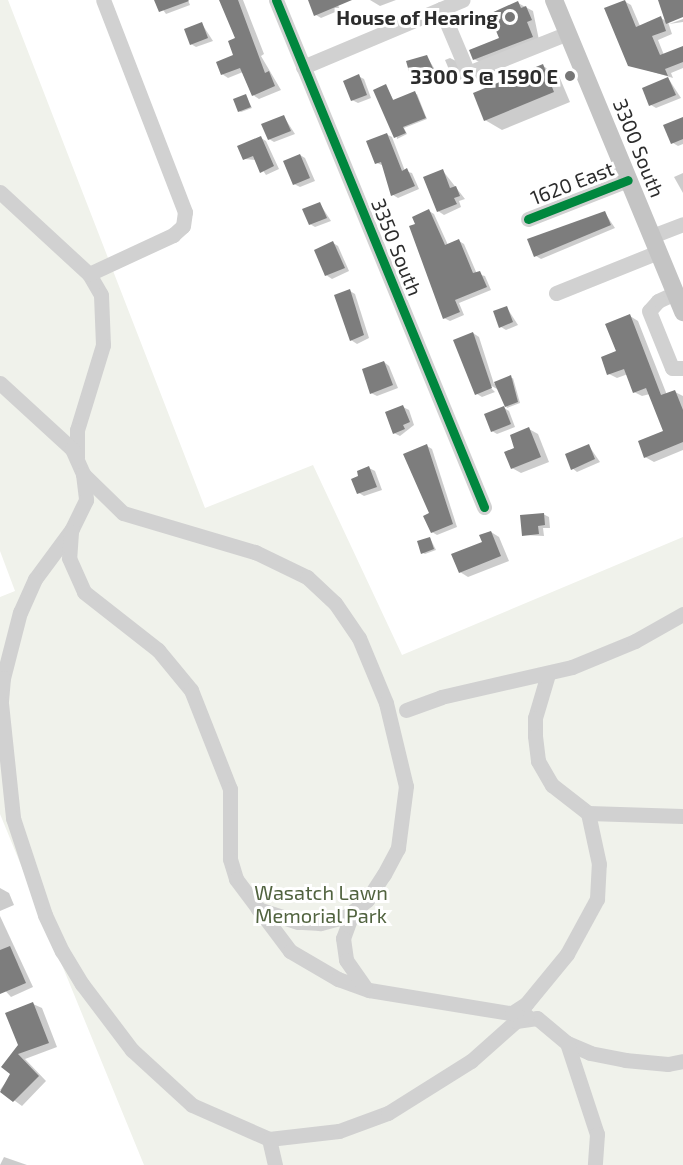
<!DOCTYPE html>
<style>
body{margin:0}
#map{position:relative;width:683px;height:1165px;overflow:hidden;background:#fff;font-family:"Exo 2",sans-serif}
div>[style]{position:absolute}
.green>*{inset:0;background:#f0f2eb}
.shadow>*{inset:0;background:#0003}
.building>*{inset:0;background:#7d7d7d}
.minor>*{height:15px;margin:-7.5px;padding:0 7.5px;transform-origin:7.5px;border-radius:7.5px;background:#d1d1d1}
.major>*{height:18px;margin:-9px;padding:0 9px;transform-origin:9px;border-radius:9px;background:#c4c4c4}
.cycleway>*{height:9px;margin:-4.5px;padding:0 4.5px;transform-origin:4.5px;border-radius:4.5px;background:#00873e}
.dots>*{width:16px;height:16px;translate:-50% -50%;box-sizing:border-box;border:3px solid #fff;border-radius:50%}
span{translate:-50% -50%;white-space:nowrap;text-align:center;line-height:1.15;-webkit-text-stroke:6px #fff;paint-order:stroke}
.poi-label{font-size:20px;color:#2c2c2c;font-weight:700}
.right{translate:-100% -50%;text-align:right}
.street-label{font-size:20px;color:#2c2c2c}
.park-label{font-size:20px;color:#51633f}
</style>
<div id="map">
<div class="green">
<div style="clip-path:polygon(0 0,8px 0,205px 508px,313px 465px,402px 655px,683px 537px,683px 1165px,144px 1165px,0 814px,0 597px,15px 591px,0 551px)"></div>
</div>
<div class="shadow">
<div style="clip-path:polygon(156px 0,188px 0,190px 5px,166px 14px)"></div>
<div style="clip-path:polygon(221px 0,243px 0,264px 54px,261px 56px,281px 90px,259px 99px,253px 95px,243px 72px,228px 78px,222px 74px,235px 56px,237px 39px)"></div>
<div style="clip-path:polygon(313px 0,336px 0,340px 10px,321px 18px,316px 15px)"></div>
<div style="clip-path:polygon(370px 0,396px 0,380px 6px)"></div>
<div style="clip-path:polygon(683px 0,683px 16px,668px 22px,672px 34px,658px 40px,664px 55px,683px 47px,683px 68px,671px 73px,673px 78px,630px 65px,624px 1px,631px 5px,640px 26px,661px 18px,666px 21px,659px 1px)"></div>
<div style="clip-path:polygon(518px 3px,533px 11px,539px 40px,481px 63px,474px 59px,501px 39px)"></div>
<div style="clip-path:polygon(683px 19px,683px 22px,669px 24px)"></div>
<div style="clip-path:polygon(202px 24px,213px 41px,196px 47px,191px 44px)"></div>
<div style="clip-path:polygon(427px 57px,439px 76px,419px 84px,414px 81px)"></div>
<div style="clip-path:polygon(450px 58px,456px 61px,464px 80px,453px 79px,445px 60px)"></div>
<div style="clip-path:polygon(543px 66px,559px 76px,570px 102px,502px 130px,485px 120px)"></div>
<div style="clip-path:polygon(358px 76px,364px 79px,371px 98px,358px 103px,352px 100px)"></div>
<div style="clip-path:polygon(668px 78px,681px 98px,656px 108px,651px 105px)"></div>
<div style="clip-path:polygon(386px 86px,394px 101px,417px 94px,427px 119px,404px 128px,407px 134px,397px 139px)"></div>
<div style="clip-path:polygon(246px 96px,252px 108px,241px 112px,239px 111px)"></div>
<div style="clip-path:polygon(284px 117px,295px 134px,274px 142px,269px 139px)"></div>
<div style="clip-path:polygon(683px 120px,683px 144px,678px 146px,673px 143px)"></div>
<div style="clip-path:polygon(386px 134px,392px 137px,405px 171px,412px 173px,419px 189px,398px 198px,393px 195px,384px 166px,377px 163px)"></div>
<div style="clip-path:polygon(261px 138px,266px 141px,279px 169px,266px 175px,256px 160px,244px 159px)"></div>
<div style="clip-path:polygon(300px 155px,305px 158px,315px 181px,300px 187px,294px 184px)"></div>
<div style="clip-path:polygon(443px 171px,465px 199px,459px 201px,461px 207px,444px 215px,438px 211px)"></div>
<div style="clip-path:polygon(683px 173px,683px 193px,674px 177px)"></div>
<div style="clip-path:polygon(320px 204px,331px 221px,315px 227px,310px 224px)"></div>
<div style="clip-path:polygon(429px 211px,434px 214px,448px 245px,459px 241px,464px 244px,477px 274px,485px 276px,491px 290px,459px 303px,464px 315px,450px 321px,444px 318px,417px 224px)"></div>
<div style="clip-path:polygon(605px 213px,615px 228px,541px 259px,536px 256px,529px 239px)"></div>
<div style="clip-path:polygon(333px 243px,338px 246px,349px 271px,332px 279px,326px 275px)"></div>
<div style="clip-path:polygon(350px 291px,355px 294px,369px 338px,357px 344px,351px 340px)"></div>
<div style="clip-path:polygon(507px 308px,518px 325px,506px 330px,501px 327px)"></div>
<div style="clip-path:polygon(630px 316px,638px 321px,667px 395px,675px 392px,683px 396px,683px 450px,654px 462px,645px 457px,665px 432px,650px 394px,642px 396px,634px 392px,628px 374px,617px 378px,609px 374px)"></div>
<div style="clip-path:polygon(473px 333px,479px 337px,494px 384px,513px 378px,520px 403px,507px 408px,499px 390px,486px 383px,495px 392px,482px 397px,477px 394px)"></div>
<div style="clip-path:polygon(384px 362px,389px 366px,398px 388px,377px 396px,371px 393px)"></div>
<div style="clip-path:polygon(403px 407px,409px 410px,414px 425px,400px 436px,394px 433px)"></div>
<div style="clip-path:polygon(504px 408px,509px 411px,515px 427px,497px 434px,492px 431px)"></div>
<div style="clip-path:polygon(529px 429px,538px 434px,549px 462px,521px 473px,512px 468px,516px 449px)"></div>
<div style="clip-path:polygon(427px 446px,432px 449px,457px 527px,437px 535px,432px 532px)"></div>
<div style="clip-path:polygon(589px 446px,600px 462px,577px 472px,572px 468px)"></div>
<div style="clip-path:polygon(369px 468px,375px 471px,382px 490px,364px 496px,359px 493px)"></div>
<div style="clip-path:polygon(543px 514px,549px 517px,550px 528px,543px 528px,544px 536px,524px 535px)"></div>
<div style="clip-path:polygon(491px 532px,499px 537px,509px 561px,468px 577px,460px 572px)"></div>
<div style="clip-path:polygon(430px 538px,436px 550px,425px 554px,423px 553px)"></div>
<div style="clip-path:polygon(0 888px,9px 893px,14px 905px,0 911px)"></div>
<div style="clip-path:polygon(0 916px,33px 987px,11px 997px,0 985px)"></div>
<div style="clip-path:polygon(33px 1004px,42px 1008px,57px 1047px,25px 1059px,46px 1081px,22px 1106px,0 1090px,12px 1074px)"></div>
<div style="clip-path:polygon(4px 1157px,27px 1165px,0 1165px)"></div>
</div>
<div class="building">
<div style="clip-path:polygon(154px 0,188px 0,189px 1px,159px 12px)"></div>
<div style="clip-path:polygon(219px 0,238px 0,265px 73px,269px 71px,275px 86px,252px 96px,240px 68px,221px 75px,216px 62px,233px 55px,228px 41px,235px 38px)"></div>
<div style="clip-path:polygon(308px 0,352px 0,314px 16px)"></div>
<div style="clip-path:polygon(625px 0,636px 27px,661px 16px,666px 31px,652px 36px,660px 55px,683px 46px,683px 62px,665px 69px,668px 76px,628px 66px,604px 8px)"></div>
<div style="clip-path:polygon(658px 0,683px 0,683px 17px,666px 24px)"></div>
<div style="clip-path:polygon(518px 1px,521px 8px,526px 6px,532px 20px,527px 22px,533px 37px,473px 60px,469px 50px,499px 38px,489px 14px)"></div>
<div style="clip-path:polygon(202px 22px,208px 38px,190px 45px,184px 29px)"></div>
<div style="clip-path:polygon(427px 55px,435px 73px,412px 82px,406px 61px)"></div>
<div style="clip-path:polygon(543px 64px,554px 92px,484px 121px,473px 93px)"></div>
<div style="clip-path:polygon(359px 74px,367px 95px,351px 101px,343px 81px)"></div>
<div style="clip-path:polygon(668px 77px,676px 95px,649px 106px,642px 88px)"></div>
<div style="clip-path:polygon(386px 84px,393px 100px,415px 91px,426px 118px,403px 127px,406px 133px,394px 138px,373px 90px)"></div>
<div style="clip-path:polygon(246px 94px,251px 107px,238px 112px,233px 99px)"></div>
<div style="clip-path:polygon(284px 115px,291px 131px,268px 140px,261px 124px)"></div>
<div style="clip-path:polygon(683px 117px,683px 139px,671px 144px,663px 125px)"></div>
<div style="clip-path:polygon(387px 133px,402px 171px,407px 168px,415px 186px,391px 196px,381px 162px,375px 164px,366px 141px)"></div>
<div style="clip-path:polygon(261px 136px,274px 166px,260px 173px,253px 156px,243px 160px,237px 146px)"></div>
<div style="clip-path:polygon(300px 154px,310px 178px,293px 185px,283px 161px)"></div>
<div style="clip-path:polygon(443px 169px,450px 188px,456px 186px,460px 196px,454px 198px,457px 204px,437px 212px,423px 177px)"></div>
<div style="clip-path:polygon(320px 202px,327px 218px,309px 225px,302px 209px)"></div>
<div style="clip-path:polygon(429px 209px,445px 245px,459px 239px,473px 273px,480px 271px,487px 287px,455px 300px,460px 312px,443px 319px,409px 226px,415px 224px,412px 217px)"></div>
<div style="clip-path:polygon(605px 211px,611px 225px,534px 257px,527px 239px)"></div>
<div style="clip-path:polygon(333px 241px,345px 268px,325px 276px,314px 250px)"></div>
<div style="clip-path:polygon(350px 289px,364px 335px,350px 341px,334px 295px)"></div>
<div style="clip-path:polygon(507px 306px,513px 322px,499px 328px,493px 311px)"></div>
<div style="clip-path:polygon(630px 314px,661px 395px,675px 390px,683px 410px,683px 442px,644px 458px,638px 441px,663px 431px,646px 388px,633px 393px,624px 369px,607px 375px,601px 357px,616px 351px,605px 324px)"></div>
<div style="clip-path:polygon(473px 332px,492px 388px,475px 395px,453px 340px)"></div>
<div style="clip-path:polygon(384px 361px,393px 385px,370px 394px,362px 369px)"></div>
<div style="clip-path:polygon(511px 375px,518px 402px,505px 407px,494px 382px)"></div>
<div style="clip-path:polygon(403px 405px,410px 422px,403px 425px,405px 429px,393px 434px,385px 412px)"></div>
<div style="clip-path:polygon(504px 406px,511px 424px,491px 432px,484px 414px)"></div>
<div style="clip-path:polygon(529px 427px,541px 457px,511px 469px,504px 452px,514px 448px,510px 435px)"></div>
<div style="clip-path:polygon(427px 444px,453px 524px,431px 533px,423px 516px,429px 513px,403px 454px)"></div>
<div style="clip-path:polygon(589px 444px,595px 459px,571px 470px,565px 454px)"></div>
<div style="clip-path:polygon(369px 466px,377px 487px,357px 494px,351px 479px,358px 476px,357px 471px)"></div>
<div style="clip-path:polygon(544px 513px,545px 525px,538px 526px,539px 534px,522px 536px,520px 515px)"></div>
<div style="clip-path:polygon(491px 531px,501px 556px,459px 573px,451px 554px,482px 542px,479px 535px)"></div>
<div style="clip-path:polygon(430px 537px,434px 549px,421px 554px,417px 541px)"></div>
<div style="clip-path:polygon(10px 946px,26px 983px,0 994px,0 950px)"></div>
<div style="clip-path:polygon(33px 1002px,49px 1043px,18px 1054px,39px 1076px,13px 1102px,0 1092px,10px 1074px,1px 1067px,18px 1045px,5px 1013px)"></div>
</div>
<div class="minor">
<div style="left:276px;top:0;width:548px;rotate:67.69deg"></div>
<div style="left:441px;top:9px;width:69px;rotate:67.1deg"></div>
<div style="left:468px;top:73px;width:108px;rotate:-21.8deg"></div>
<div style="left:303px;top:67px;width:173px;rotate:-22.8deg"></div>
<div style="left:0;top:192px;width:121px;rotate:42.7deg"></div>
<div style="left:89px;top:274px;width:24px;rotate:60deg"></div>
<div style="left:101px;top:295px;width:50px;rotate:87.7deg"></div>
<div style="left:103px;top:345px;width:89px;rotate:107deg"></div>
<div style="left:77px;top:430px;width:27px;rotate:90deg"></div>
<div style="left:528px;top:219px;width:107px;rotate:-21.3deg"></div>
<div style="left:652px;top:236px;width:33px;rotate:-21deg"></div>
<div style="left:89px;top:274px;width:93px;rotate:-24.9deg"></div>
<div style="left:173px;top:235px;width:13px;rotate:-42deg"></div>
<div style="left:183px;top:226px;width:14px;rotate:-82deg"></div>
<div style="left:185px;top:212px;width:227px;rotate:-111.1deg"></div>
<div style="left:556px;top:293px;width:110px;rotate:-21.9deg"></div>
<div style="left:675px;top:293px;width:19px;rotate:155deg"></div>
<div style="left:658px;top:301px;width:13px;rotate:132deg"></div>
<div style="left:649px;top:311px;width:61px;rotate:68deg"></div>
<div style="left:672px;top:368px;width:11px"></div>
<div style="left:0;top:383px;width:98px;rotate:42.5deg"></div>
<div style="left:72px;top:449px;width:27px;rotate:66deg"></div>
<div style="left:83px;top:474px;width:26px;rotate:83deg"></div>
<div style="left:86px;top:500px;width:32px;rotate:116deg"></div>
<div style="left:72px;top:529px;width:62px;rotate:126.5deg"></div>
<div style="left:35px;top:579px;width:36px;rotate:114deg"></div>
<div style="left:20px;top:612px;width:68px;rotate:104.4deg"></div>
<div style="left:3px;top:678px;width:25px;rotate:95deg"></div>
<div style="left:1px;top:703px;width:116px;rotate:84deg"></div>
<div style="left:13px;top:818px;width:102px;rotate:71.7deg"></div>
<div style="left:45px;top:915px;width:40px;rotate:65deg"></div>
<div style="left:62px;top:951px;width:39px;rotate:59deg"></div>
<div style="left:82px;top:984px;width:83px;rotate:52.9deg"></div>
<div style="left:132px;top:1050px;width:81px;rotate:42.5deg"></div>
<div style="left:192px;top:1105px;width:84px;rotate:23.8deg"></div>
<div style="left:269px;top:1139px;width:70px;rotate:-6.5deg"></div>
<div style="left:339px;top:1131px;width:52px;rotate:-20.2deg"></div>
<div style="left:388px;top:1113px;width:98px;rotate:-32.1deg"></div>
<div style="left:471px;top:1061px;width:60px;rotate:-41.6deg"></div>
<div style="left:516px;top:1021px;width:21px;rotate:-8deg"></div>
<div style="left:537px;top:1018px;width:39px;rotate:40deg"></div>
<div style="left:567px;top:1043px;width:25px;rotate:23deg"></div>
<div style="left:590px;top:1053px;width:36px;rotate:11deg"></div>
<div style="left:625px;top:1060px;width:43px;rotate:5.3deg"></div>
<div style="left:668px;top:1064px;width:15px;rotate:-11deg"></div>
<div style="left:83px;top:474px;width:56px;rotate:44.3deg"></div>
<div style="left:123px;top:513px;width:138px;rotate:16.5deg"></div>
<div style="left:255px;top:552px;width:58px;rotate:25.7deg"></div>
<div style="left:307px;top:577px;width:38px;rotate:43deg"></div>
<div style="left:335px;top:603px;width:42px;rotate:55.6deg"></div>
<div style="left:359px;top:638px;width:70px;rotate:67.4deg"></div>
<div style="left:386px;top:703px;width:85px;rotate:76.5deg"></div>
<div style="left:406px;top:786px;width:63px;rotate:97.4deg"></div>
<div style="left:398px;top:848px;width:30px;rotate:118deg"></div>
<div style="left:384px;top:874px;width:31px;rotate:123deg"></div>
<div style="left:367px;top:900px;width:26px;rotate:141deg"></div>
<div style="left:347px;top:916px;width:28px;rotate:165deg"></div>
<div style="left:320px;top:923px;width:22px;rotate:-177deg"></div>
<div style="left:298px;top:922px;width:42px;rotate:-162deg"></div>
<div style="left:71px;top:532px;width:26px;rotate:94deg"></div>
<div style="left:69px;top:558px;width:37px;rotate:66deg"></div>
<div style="left:84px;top:592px;width:94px;rotate:38.1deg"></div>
<div style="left:158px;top:650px;width:52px;rotate:50.5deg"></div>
<div style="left:191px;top:690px;width:106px;rotate:68.5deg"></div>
<div style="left:230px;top:789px;width:70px;rotate:90deg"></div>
<div style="left:230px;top:859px;width:21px;rotate:73deg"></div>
<div style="left:236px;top:879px;width:90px;rotate:53.1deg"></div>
<div style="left:290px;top:951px;width:56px;rotate:30.3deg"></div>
<div style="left:338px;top:979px;width:33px;rotate:20deg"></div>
<div style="left:369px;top:990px;width:160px;rotate:9.3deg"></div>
<div style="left:548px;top:674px;width:46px;rotate:106.5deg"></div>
<div style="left:535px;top:718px;width:18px;rotate:90deg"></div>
<div style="left:535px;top:736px;width:25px;rotate:83deg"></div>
<div style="left:538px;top:761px;width:28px;rotate:60deg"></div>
<div style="left:552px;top:785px;width:46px;rotate:37.9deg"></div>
<div style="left:588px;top:813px;width:95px;rotate:1.8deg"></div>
<div style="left:406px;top:710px;width:37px;rotate:-20deg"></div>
<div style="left:441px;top:697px;width:134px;rotate:-12.9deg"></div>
<div style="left:572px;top:667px;width:68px;rotate:-22.4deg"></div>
<div style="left:635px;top:641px;width:55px;rotate:-29.4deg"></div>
<div style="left:353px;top:911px;width:29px;rotate:110deg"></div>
<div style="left:343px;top:938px;width:22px;rotate:82deg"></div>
<div style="left:346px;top:960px;width:32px;rotate:55deg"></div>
<div style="left:512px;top:1013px;width:17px;rotate:-33deg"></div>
<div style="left:526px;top:1004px;width:65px;rotate:-50.6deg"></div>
<div style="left:567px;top:954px;width:63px;rotate:-61.4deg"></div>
<div style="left:597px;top:899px;width:35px;rotate:-87deg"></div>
<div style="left:599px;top:864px;width:52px;rotate:-102.2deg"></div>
<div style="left:567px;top:1043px;width:96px;rotate:71.8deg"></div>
<div style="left:597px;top:1134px;width:31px;rotate:94deg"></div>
<div style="left:269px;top:1139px;width:27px;rotate:77deg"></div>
</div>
<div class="major">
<div style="left:554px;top:0;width:338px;rotate:67.5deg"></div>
</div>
<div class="cycleway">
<div style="left:276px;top:0;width:548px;rotate:67.69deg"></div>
<div style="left:528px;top:219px;width:107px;rotate:-21.3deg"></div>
</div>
<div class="dots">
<div style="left:510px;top:17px;background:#767676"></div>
<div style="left:570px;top:76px;background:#767676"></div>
</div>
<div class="poi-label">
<span class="right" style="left:498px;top:17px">House of Hearing</span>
<span class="right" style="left:558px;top:76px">3300 S @ 1590 E</span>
</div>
<div class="street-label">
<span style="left:639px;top:148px;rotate:68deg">3300 South</span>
<span style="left:572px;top:183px;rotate:-21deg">1620 East</span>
<span style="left:397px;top:247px;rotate:68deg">3350 South</span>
</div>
<div class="park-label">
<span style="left:321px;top:904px">Wasatch Lawn<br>Memorial Park</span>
</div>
</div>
